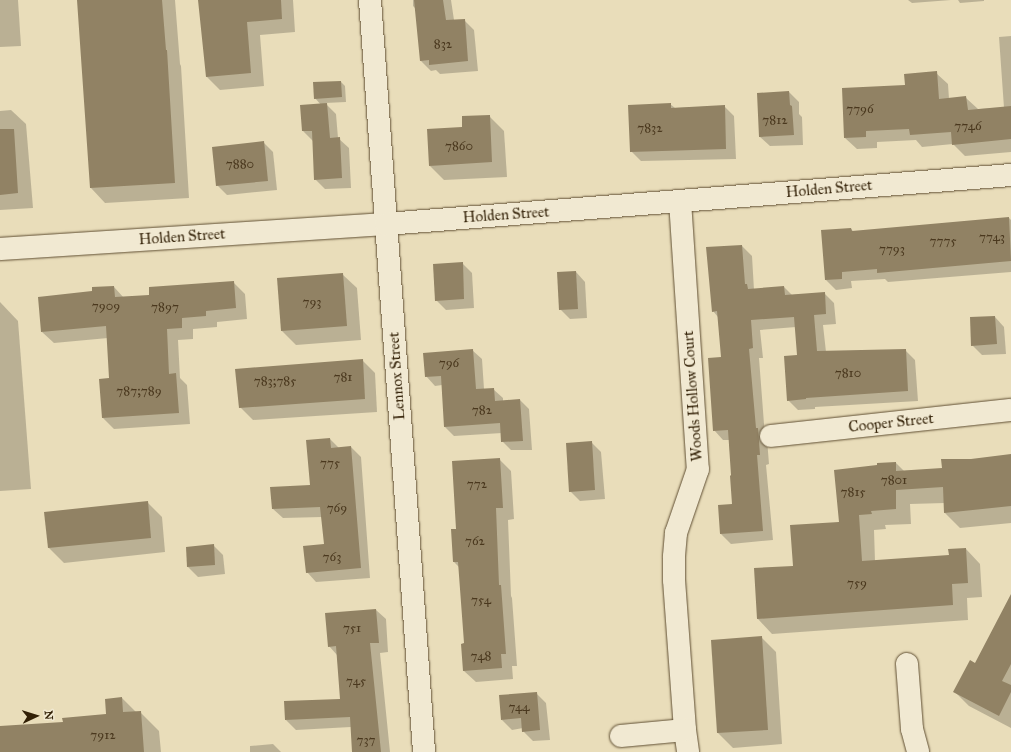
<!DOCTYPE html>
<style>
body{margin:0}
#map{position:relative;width:1011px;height:752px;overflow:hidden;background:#e9ddba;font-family:"IM FELL Great Primer",serif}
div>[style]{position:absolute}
.shadow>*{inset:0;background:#0003}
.building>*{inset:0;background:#918264}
.roads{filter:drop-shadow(0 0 1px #604f33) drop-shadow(0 0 1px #604f33)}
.minor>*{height:22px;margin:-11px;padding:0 11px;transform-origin:11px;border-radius:11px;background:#f1e9d2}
span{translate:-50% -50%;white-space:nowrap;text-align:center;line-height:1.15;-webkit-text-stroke:3px #f1e9d2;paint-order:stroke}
.number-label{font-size:13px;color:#4a381e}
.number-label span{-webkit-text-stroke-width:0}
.street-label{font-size:15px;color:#322006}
.north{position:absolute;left:16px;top:696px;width:40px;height:40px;-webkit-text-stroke:3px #f1e9d2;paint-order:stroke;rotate:86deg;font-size:11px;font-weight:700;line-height:16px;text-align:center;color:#322006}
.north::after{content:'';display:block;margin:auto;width:14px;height:18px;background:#322006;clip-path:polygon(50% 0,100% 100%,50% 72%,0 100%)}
</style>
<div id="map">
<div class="shadow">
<div style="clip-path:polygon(0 0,18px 0,21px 46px,0 47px)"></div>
<div style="clip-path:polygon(78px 0,175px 0,180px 64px,181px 66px,189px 198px,105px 203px,91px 188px)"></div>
<div style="clip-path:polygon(200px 0,293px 0,295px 32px,260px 35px,264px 86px,220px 90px,207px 77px)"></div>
<div style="clip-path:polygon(413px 0,451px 0,454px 20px,464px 20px,474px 30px,478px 71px,440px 74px,436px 70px,431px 71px,421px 61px,416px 9px,413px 6px)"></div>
<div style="clip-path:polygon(908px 0,951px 0,912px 3px)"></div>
<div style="clip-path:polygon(958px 0,984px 0,984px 1px,960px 3px)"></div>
<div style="clip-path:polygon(1011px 36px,1011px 152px,965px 156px,953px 144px,922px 147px,916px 140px,877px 142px,877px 148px,857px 149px,845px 138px,906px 86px,936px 73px,948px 84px,949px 99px,966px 98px,978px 109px,1004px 108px,999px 37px)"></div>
<div style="clip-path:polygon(341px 82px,345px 86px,346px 102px,325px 103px,336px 114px,338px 138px,349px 148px,351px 188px,325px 189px,315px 179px,313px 141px,303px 131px,301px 106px,321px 105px,315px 98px)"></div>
<div style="clip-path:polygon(789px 92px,799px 102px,799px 114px,802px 117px,803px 145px,770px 146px,760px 137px)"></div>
<div style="clip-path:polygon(670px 104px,675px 108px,724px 106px,734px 116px,736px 159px,641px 161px,631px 151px)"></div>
<div style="clip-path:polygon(11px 110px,26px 124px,33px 208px,0 210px,0 111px)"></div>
<div style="clip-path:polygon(489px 116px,504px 131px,507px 177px,444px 180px,430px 166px,463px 128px)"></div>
<div style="clip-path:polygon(263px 142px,273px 152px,277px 190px,227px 195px,217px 185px)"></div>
<div style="clip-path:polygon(1009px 218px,1011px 220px,1011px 272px,888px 282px,885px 279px,851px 281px,852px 288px,836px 290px,826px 280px,851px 229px,854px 232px)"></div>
<div style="clip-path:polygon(742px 246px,752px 256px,754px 290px,784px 287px,792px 295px,824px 293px,834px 303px,836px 324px,823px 325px,826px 352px,905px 350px,915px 360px,918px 401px,815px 407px,815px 409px,798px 410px,788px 400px,798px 355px,796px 327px,760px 330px,763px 358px,759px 358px,765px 437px,767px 439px,769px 464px,766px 465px,773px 540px,731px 544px,721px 534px,733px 505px,732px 476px,729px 440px,723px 440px,714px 430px,722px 357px,718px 317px,713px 311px)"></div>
<div style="clip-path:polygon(462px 263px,472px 273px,474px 308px,446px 310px,436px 300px)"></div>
<div style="clip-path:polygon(576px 272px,585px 282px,587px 318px,570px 319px,560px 309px)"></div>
<div style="clip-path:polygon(342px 274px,357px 288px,361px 340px,296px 345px,282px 331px)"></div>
<div style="clip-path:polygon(233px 282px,245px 294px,247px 319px,217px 322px,217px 327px,193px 329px,193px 339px,178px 340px,180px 378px,187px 385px,190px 424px,114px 429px,103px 418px,100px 380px,110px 379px,108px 338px,54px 343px,42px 332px,93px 292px,114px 287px,124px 298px,150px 296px)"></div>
<div style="clip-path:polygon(0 302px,18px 321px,31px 489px,0 491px)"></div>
<div style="clip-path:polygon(995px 317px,1004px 327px,1006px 354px,982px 355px,972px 345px)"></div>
<div style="clip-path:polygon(472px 350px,482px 359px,484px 389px,493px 389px,503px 398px,503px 401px,520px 400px,529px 409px,532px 450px,511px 450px,502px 441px,502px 433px,454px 436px,445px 427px,442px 385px,435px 386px,426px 376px)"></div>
<div style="clip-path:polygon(362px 360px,375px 373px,377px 412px,253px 420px,240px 407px)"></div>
<div style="clip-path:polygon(330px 439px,339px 448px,351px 447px,361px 457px,370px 578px,316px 582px,307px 572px,325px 545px,322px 517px,283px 518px,273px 509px,311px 486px)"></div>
<div style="clip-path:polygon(591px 442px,601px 452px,605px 499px,580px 501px,570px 491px)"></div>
<div style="clip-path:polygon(1011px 455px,1011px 523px,960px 528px,945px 513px,945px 503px,910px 504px,911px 524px,885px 525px,886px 529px,874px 530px,875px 561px,950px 556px,966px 549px,980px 564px,982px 597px,967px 598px,968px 620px,772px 634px,758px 619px,794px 567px,840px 523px,896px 463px,904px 471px,943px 469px,971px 460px)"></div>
<div style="clip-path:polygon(499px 459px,511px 471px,514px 519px,508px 520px,511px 596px,512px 598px,517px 666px,512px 666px,513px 679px,476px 682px,464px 671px,465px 644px,460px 568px,454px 562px,457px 530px)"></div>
<div style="clip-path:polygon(147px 502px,162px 517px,165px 552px,64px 563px,49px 548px,46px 513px)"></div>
<div style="clip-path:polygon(213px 545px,223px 555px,225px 574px,198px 577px,188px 567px)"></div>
<div style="clip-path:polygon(1011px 596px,1011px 728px,969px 706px,955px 692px,975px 665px)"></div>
<div style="clip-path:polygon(376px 610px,386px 619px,388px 652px,380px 653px,390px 752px,353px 752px,351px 727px,296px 730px,286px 720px,342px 700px,337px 655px,329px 646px)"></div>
<div style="clip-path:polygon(761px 637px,776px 652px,782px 744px,733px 748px,718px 733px,712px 641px)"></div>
<div style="clip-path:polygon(536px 693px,546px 703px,550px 740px,533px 741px,523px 731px,523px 728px,512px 730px,502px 720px)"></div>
<div style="clip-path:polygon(122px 698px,136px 712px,140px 712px,159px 731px,161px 752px,66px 752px,107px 715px)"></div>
<div style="clip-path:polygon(273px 744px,281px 752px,250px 752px,250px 746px)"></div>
</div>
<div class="building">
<div style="clip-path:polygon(77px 0,162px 0,166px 50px,167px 50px,175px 183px,90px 188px)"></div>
<div style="clip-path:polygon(198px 0,281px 0,282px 19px,247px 22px,251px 73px,206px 77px)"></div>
<div style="clip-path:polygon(414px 0,443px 0,446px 20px,465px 19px,468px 61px,429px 65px,429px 60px,420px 61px)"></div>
<div style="clip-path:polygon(937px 71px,939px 99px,966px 96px,968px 110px,1011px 106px,1011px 139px,952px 145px,951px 132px,910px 135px,909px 129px,866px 131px,866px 137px,844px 138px,842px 88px,905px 85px,904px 74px)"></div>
<div style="clip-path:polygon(341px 81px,342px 97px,314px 99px,313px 82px)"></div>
<div style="clip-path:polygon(789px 91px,790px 105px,792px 106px,794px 135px,759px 137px,757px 93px)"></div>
<div style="clip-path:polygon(327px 103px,330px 138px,340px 137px,342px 178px,314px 180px,312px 131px,302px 131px,300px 105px)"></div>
<div style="clip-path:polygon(671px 103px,671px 108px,725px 105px,726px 149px,630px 152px,628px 105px)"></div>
<div style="clip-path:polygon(490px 115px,492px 162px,429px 166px,427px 129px,462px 127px,462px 116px)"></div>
<div style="clip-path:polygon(0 129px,14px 129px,18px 193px,0 195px)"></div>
<div style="clip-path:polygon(264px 141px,268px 181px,216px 186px,212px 147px)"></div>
<div style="clip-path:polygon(1009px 217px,1011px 261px,877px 273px,877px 269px,842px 272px,842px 279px,825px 280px,821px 230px,851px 228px,852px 231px)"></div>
<div style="clip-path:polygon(742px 245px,745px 284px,747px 284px,748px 289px,784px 286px,785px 295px,825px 292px,826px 314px,814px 315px,817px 351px,906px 349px,908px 391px,806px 398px,806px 399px,787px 401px,784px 356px,797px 355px,794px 317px,751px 320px,753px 348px,749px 349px,756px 428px,758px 428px,760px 455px,757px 455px,763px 531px,720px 534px,718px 505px,732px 504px,730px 476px,731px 475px,728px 430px,713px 431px,708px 358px,721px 357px,717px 311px,712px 312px,706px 247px)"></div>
<div style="clip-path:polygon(463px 262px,464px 299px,435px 301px,433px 264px)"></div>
<div style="clip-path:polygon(576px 271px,578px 309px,559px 310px,557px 272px)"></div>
<div style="clip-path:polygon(343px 273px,347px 326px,281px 331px,277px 278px)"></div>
<div style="clip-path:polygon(234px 281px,236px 308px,206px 311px,206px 316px,182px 318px,182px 328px,167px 329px,169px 374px,176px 373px,179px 413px,102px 418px,99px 379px,109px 378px,106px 326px,41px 332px,38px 297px,92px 291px,92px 287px,114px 286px,115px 297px,149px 295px,149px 287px)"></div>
<div style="clip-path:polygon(995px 316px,997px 344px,971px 346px,970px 317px)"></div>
<div style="clip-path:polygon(473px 349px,476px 389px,494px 388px,495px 401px,520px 399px,523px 441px,501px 442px,500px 423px,444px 427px,441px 376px,425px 377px,423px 353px)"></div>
<div style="clip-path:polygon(363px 359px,365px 399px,239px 408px,235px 369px)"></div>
<div style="clip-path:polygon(330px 438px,331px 448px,351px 446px,361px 568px,306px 573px,303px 546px,324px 544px,320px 507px,272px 509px,270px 487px,310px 485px,306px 440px)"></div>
<div style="clip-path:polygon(592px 441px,595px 490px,569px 492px,566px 443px)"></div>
<div style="clip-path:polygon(1011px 454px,1011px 506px,944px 513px,943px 487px,896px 490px,896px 509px,871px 511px,872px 514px,859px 515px,862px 561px,949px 555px,948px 549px,966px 548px,968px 583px,952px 584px,953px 605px,757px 619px,754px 568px,793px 566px,790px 525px,839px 522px,834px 470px,877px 465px,877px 463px,896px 462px,896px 471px,942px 468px,941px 459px,971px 459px)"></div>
<div style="clip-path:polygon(500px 458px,503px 508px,496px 508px,499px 585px,501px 585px,506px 654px,501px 654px,502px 668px,463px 671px,461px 644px,464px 643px,458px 562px,453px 562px,451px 529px,456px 529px,452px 461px)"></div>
<div style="clip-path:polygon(148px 501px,151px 538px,48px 548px,44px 512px)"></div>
<div style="clip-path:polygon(214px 544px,215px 565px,187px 567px,186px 547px)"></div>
<div style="clip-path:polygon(1011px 594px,1011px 664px,1002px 681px,1011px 685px,1011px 692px,999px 716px,953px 692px,970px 660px,975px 663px)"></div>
<div style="clip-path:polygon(376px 609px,379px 643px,370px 643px,381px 752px,352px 752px,350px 717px,285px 720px,284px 701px,340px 699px,336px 646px,328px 647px,325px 613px)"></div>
<div style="clip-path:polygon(762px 636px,768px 730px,717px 733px,711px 640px)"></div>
<div style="clip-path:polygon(537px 692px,540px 730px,522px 732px,521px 718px,501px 720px,499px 695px)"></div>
<div style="clip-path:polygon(122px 697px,123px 712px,141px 711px,144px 752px,0 752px,0 726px,63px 722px,62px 718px,106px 714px,105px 699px)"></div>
</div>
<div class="roads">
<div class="minor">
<div style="left:370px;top:0;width:754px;rotate:85.89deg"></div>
<div style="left:680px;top:201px;width:269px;rotate:86.2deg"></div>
<div style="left:698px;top:469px;width:68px;rotate:109deg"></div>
<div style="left:676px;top:533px;width:24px;rotate:95deg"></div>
<div style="left:674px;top:557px;width:23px;rotate:90deg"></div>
<div style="left:674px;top:580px;width:150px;rotate:85.8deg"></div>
<div style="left:685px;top:730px;width:22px;rotate:82deg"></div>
<div style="left:0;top:249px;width:387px;rotate:-3.7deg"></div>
<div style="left:386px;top:224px;width:627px;rotate:-4.48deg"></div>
<div style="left:771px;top:436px;width:241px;rotate:-6.2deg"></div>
<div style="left:907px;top:664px;width:65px;rotate:85.6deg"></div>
<div style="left:912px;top:729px;width:24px;rotate:75deg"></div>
<div style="left:621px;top:736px;width:64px;rotate:-5.4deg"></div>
</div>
</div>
<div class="number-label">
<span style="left:443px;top:44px">832</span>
<span style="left:860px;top:109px">7796</span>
<span style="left:775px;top:120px">7812</span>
<span style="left:968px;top:126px">7746</span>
<span style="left:650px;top:128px">7832</span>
<span style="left:459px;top:146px">7860</span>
<span style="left:240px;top:164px">7880</span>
<span style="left:992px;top:237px">7743</span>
<span style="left:943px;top:241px">7775</span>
<span style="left:892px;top:249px">7793</span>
<span style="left:312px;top:302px">793</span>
<span style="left:106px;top:306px">7909</span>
<span style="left:165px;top:307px">7897</span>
<span style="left:449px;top:363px">796</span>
<span style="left:848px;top:373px">7810</span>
<span style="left:343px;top:377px">781</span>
<span style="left:275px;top:381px">783;785</span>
<span style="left:139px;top:391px">787;789</span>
<span style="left:482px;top:410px">782</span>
<span style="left:330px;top:463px">775</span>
<span style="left:894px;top:480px">7801</span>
<span style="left:477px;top:484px">772</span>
<span style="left:853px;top:492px">7815</span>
<span style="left:337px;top:508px">769</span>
<span style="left:475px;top:541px">762</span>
<span style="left:332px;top:557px">763</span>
<span style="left:857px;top:583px">759</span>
<span style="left:481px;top:600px">754</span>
<span style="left:352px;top:628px">751</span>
<span style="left:481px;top:656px">748</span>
<span style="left:356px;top:681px">745</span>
<span style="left:519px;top:707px">744</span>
<span style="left:103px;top:735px">7912</span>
<span style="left:366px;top:740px">737</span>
</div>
<div class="street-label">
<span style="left:829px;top:189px;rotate:-5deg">Holden Street</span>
<span style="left:506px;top:215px;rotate:-4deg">Holden Street</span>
<span style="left:182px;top:237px;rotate:-4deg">Holden Street</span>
<span style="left:397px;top:376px;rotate:-94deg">Lennox Street</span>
<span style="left:693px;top:396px;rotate:-94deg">Woods Hollow Court</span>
<span style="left:891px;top:423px;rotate:-6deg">Cooper Street</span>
</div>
<div class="north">N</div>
</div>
